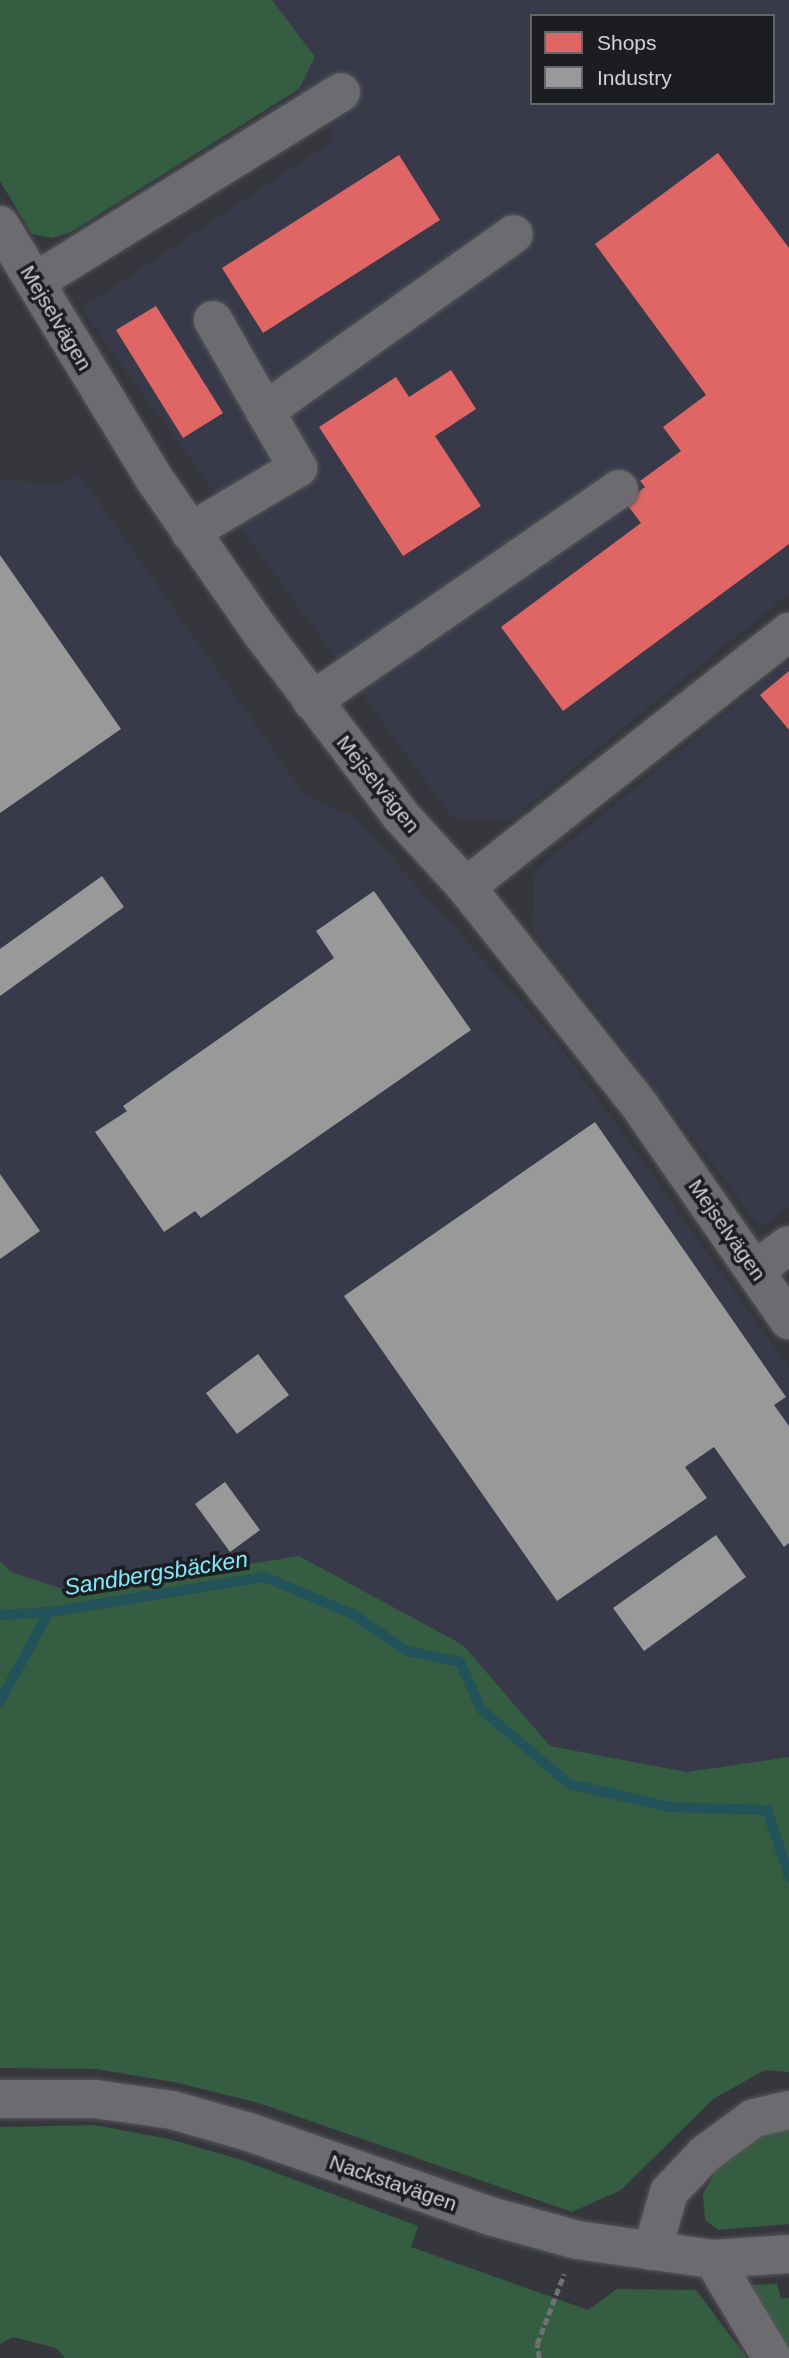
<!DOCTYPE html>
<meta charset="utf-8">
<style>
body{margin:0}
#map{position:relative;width:789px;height:2358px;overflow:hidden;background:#36373c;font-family:Arial,sans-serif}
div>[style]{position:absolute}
.built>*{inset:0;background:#383a49}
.green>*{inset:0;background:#355d42}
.shops>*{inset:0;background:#e06666}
.industry>*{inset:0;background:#999}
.stream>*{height:10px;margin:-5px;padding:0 5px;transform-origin:5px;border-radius:5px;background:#22525a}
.path>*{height:4.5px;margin-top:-2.25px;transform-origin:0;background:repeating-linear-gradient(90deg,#707175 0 7px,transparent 0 10.5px)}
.roads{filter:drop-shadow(0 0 2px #55565a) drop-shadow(0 0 2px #55565a)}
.minor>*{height:38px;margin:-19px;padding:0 19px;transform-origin:19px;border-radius:19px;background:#6c6c70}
span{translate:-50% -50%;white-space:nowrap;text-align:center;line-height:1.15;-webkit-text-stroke:7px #1c1d21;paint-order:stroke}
.street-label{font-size:21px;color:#d1d2d9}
.water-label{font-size:23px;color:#80e9fa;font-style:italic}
.legend{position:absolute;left:530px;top:14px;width:245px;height:91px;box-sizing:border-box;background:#1c1d21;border:2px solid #64656b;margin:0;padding:9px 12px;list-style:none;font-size:21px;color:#d1d2d9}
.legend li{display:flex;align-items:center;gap:14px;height:35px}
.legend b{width:35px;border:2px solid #64656b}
</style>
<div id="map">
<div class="built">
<div style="clip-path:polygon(evenodd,233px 0,789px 0,789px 593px,509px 821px,452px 817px,81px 309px,335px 139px,233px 0,532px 16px,773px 16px,773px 103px,532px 103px,532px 16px)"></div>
<div style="clip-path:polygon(79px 474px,305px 795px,355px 817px,560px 1046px,789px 1368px,789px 1757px,686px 1772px,550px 1746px,463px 1645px,299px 1556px,72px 1592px,11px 1572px,0 1561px,0 483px,6px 479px,57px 486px)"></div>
<div style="clip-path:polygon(789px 661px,789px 1207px,761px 1227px,532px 929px,535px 870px)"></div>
</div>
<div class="green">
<div style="clip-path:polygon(0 0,272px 0,315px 57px,299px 89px,71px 232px,52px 238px,32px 234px,0 181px)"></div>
<div style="clip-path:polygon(299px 1556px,463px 1645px,550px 1746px,686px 1772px,789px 1757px,789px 2072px,765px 2070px,713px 2099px,621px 2190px,572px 2212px,259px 2103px,174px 2082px,96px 2069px,0 2068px,0 1561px,11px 1572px,72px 1592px)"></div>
<div style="clip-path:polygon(94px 2125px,169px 2139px,245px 2161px,418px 2226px,411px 2247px,588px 2310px,617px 2289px,696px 2290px,747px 2358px,65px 2358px,56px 2348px,13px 2337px,0 2344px,0 2127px)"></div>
<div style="clip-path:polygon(789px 2129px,789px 2224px,718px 2230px,705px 2220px,703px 2194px,719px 2164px,753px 2135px)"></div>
<div style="clip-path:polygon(777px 2284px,781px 2299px,789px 2298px,789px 2358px,751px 2285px)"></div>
</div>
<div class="shops">
<div style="clip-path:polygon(718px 153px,789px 248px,789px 544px,563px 711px,501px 627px,641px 523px,625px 502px,645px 487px,640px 481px,681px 451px,663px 427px,706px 395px,595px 244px)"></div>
<div style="clip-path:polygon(399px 155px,440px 220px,263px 333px,222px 268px)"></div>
<div style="clip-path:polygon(156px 306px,223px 413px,183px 438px,116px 330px)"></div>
<div style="clip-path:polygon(451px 370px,476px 409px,435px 436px,481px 506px,403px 556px,319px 427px,396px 377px,409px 397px)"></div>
<div style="clip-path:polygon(789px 671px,789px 730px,760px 695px)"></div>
</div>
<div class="industry">
<div style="clip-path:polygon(0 555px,121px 729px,0 813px)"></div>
<div style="clip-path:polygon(102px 876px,124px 907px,0 996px,0 949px)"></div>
<div style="clip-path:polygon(374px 891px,471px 1030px,201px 1218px,195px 1211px,164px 1232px,95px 1132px,127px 1111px,123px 1106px,334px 958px,316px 931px)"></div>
<div style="clip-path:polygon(595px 1122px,786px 1397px,774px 1405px,789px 1426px,789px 1543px,784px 1547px,714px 1447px,685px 1467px,707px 1498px,557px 1601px,344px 1296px)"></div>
<div style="clip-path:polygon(0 1174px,40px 1231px,0 1259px)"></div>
<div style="clip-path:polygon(258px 1354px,289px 1395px,237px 1434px,206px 1393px)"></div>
<div style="clip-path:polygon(225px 1482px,260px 1530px,230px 1552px,195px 1504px)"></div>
<div style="clip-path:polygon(716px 1535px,746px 1577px,644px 1651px,613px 1608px)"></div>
</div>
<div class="stream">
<div style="left:0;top:1615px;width:49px;rotate:-3.5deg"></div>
<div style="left:0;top:1701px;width:102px;rotate:-61.2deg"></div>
<div style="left:49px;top:1612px;width:219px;rotate:-9.2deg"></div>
<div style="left:265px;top:1577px;width:95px;rotate:23deg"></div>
<div style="left:352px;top:1614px;width:66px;rotate:33.9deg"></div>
<div style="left:407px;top:1651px;width:54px;rotate:11.7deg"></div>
<div style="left:460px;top:1662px;width:51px;rotate:65.9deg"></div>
<div style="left:481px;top:1709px;width:116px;rotate:40.4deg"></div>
<div style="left:569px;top:1784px;width:104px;rotate:12.8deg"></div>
<div style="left:670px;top:1807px;width:97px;rotate:1.8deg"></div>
<div style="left:767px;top:1810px;width:70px;rotate:71.6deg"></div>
</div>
<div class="path">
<div style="left:539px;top:2358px;width:14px;rotate:-98deg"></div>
<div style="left:537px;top:2344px;width:75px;rotate:-68.9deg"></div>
</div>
<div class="roads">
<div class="minor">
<div style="left:0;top:225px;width:298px;rotate:58.7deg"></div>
<div style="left:155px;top:480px;width:185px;rotate:55.1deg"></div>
<div style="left:261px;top:632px;width:231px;rotate:52.7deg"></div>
<div style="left:401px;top:816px;width:96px;rotate:47.5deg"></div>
<div style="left:466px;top:887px;width:280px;rotate:51.5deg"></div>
<div style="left:640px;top:1106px;width:261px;rotate:55.2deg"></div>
<div style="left:35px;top:282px;width:360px;rotate:-31.8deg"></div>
<div style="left:213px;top:320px;width:105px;rotate:60.3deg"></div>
<div style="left:190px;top:532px;width:126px;rotate:-30.7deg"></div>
<div style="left:298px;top:468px;width:66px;rotate:-120.1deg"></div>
<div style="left:265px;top:411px;width:305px;rotate:-35.4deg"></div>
<div style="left:312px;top:701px;width:373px;rotate:-34.6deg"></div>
<div style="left:466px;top:887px;width:412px;rotate:-38.3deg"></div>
<div style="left:755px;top:1270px;width:42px;rotate:-36.3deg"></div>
<div style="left:0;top:2099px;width:95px"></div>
<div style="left:95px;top:2099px;width:78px;rotate:8.1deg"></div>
<div style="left:172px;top:2110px;width:80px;rotate:15.9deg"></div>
<div style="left:249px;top:2132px;width:255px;rotate:19.2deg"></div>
<div style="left:490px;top:2216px;width:90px;rotate:15.4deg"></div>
<div style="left:577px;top:2240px;width:137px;rotate:8deg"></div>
<div style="left:713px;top:2259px;width:76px;rotate:-3.8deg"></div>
<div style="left:652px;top:2251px;width:61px;rotate:-73.9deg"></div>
<div style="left:669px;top:2192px;width:52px;rotate:-46.5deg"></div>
<div style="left:705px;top:2154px;width:61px;rotate:-36.3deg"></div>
<div style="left:754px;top:2118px;width:36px;rotate:-13deg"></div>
<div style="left:713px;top:2259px;width:115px;rotate:59.2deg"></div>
</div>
</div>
<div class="street-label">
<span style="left:56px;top:318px;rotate:59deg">Mejselvägen</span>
<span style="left:378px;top:784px;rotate:51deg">Mejselvägen</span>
<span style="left:727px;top:1230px;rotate:55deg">Mejselvägen</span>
<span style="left:393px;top:2183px;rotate:19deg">Nackstavägen</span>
</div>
<div class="water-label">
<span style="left:156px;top:1573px;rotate:-9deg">Sandbergsbäcken</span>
</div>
<ul class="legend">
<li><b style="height:19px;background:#e06666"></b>Shops</li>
<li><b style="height:19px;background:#999"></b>Industry</li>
</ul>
</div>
